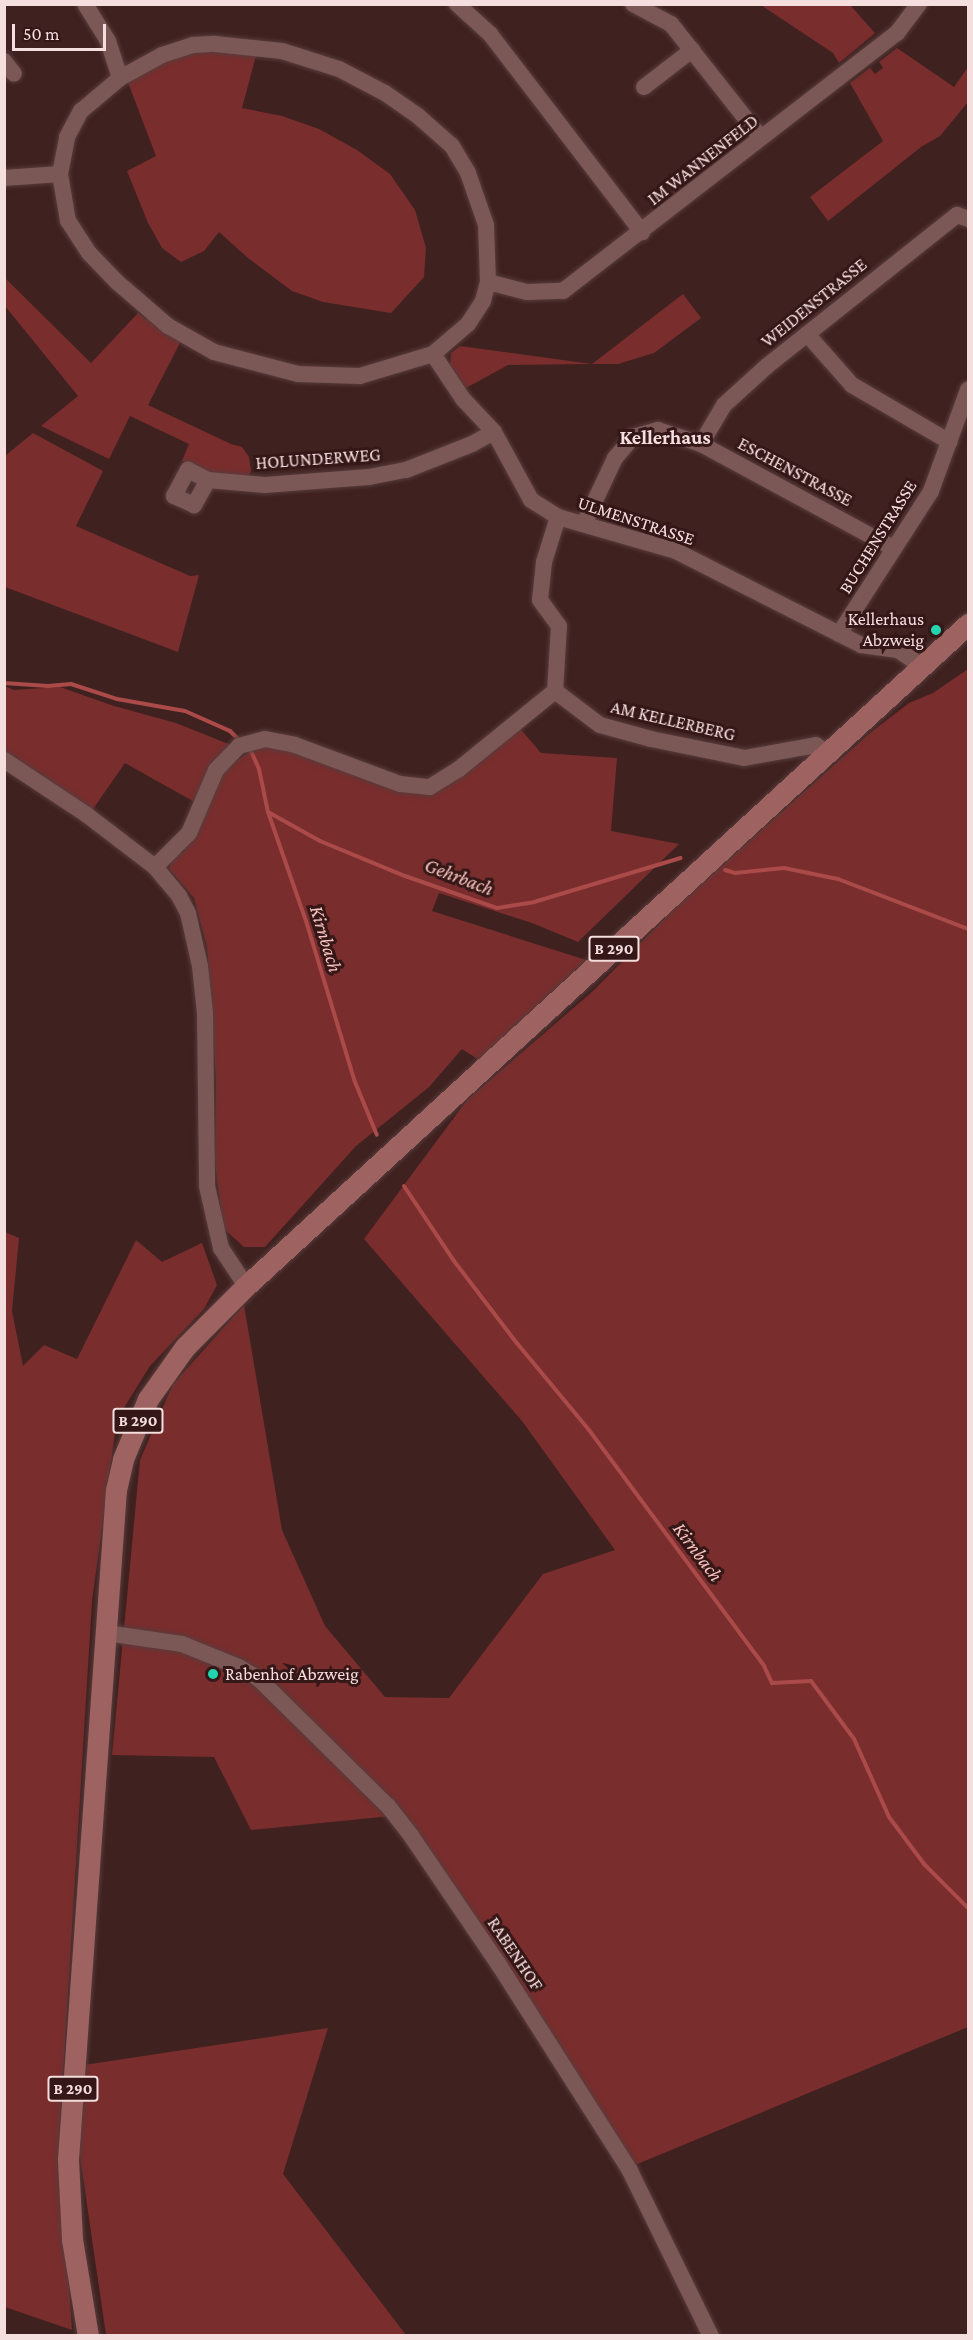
<!DOCTYPE html>
<style>
body{margin:0}
#map{position:relative;width:973px;height:2340px;overflow:hidden;background:#3f211f;font-family:"Crimson Pro",serif}
div>[style]{position:absolute}
.green>*{inset:0;background:#7a2d2d}
.stream>*{height:4px;margin:-2px;padding:0 2px;transform-origin:2px;border-radius:2px;background:#aa4a49}
.roads{filter:drop-shadow(0 0 2px #573c3c) drop-shadow(0 0 2px #573c3c)}
.minor>*{height:16px;margin:-8px;padding:0 8px;transform-origin:8px;border-radius:8px;background:#7b5855}
.major>*{height:21px;margin:-10.5px;padding:0 10.5px;transform-origin:10.5px;border-radius:10.5px;background:#9e6360}
.dots>*{width:16px;height:16px;translate:-50% -50%;box-sizing:border-box;border:3px solid #341716;border-radius:50%}
span{translate:-50% -50%;white-space:nowrap;text-align:center;line-height:1.15;-webkit-text-stroke:6px #341716;paint-order:stroke}
.shield-label span{padding:2px 4px;background:#341716;border:2px solid;border-radius:4px;-webkit-text-stroke-width:0}
.shield-label{font-size:16px;color:#f5dfde;font-weight:700}
.street-label{font-size:18px;color:#f5dfde}
.poi-label{font-size:18px;color:#f5dfde}
.right{translate:-100% -50%;text-align:right}
.left{translate:0 -50%;text-align:left}
.neighbourhood-label{font-size:20px;color:#f5dfde;font-weight:700}
.water-label{font-size:20px;color:#f8c2be;font-style:italic}
.frame{position:absolute;inset:0;border:6px solid #f5dfde;pointer-events:none}
.scale{position:absolute;left:12px;top:24px;width:94px;height:27px;box-sizing:border-box;border:3px solid #f5dfde;border-top:0;padding-left:8px;font-size:18px;line-height:21px;white-space:nowrap;color:#f5dfde;-webkit-text-stroke:4px #341716;paint-order:stroke}
</style>
<div id="map">
<div class="green">
<div style="clip-path:polygon(761px 5px,850px 5px,875px 33px,839px 63px,833px 53px)"></div>
<div style="clip-path:polygon(897px 48px,954px 87px,968px 67px,968px 102px,940px 136px,921px 147px,828px 221px,810px 197px,883px 141px,850px 83px,870px 68px,875px 74px,883px 68px,879px 62px)"></div>
<div style="clip-path:polygon(213px 49px,257px 52px,242px 108px,282px 116px,319px 129px,357px 150px,390px 174px,415px 210px,426px 248px,424px 277px,391px 313px,323px 302px,292px 291px,248px 258px,219px 232px,204px 251px,181px 262px,162px 248px,148px 223px,127px 171px,156px 156px,127px 80px,161px 61px)"></div>
<div style="clip-path:polygon(4px 277px,91px 363px,138px 313px,181px 341px,148px 405px,231px 444px,242px 447px,249px 457px,251px 471px,248px 476px,210px 474px,182px 461px,189px 444px,130px 416px,109px 459px,41px 426px,78px 396px,5px 306px)"></div>
<div style="clip-path:polygon(683px 294px,701px 318px,654px 353px,618px 364px,592px 364px,508px 365px,466px 388px,450px 364px,451px 353px,460px 346px,592px 364px)"></div>
<div style="clip-path:polygon(33px 433px,103px 471px,76px 526px,190px 576px,199px 575px,178px 652px,5px 587px,5px 456px)"></div>
<div style="clip-path:polygon(968px 669px,968px 2027px,635px 2165px,401px 1815px,251px 1830px,214px 1757px,112px 1755px,140px 1460px,173px 1384px,244px 1305px,282px 1530px,325px 1626px,385px 1697px,449px 1698px,543px 1574px,615px 1550px,522px 1421px,364px 1239px,467px 1100px,593px 991px,681px 902px,870px 733px,909px 703px,933px 693px)"></div>
<div style="clip-path:polygon(4px 686px,14px 690px,60px 687px,114px 706px,176px 723px,231px 745px,198px 804px,125px 763px,93px 809px,5px 752px)"></div>
<div style="clip-path:polygon(518px 726px,541px 753px,617px 758px,611px 831px,679px 844px,578px 942px,532px 923px,439px 893px,432px 911px,586px 960px,479px 1060px,462px 1049px,429px 1087px,356px 1146px,265px 1247px,244px 1247px,223px 1228px,215px 1162px,216px 1080px,207px 947px,194px 898px,169px 869px,172px 859px,183px 852px,197px 832px,223px 772px,256px 746px,277px 747px,408px 791px)"></div>
<div style="clip-path:polygon(5px 1232px,19px 1238px,12px 1311px,23px 1366px,44px 1345px,77px 1359px,136px 1240px,162px 1262px,202px 1243px,217px 1285px,204px 1309px,150px 1366px,117px 1419px,92px 1601px,59px 2140px,72px 2330px,5px 2307px)"></div>
<div style="clip-path:polygon(328px 2028px,283px 2174px,406px 2335px,106px 2335px,78px 2143px,84px 2065px)"></div>
</div>
<div class="stream">
<div style="left:4px;top:683px;width:44px;rotate:3.9deg"></div>
<div style="left:48px;top:686px;width:23px;rotate:-5deg"></div>
<div style="left:71px;top:684px;width:48px;rotate:18.1deg"></div>
<div style="left:117px;top:699px;width:69px;rotate:10deg"></div>
<div style="left:185px;top:711px;width:49px;rotate:24deg"></div>
<div style="left:230px;top:731px;width:11px;rotate:45deg"></div>
<div style="left:251px;top:751px;width:20px;rotate:66deg"></div>
<div style="left:259px;top:769px;width:44px;rotate:78.2deg"></div>
<div style="left:268px;top:812px;width:115px;rotate:70.8deg"></div>
<div style="left:306px;top:921px;width:168px;rotate:73.1deg"></div>
<div style="left:355px;top:1082px;width:57px;rotate:67.5deg"></div>
<div style="left:268px;top:812px;width:60px;rotate:29.1deg"></div>
<div style="left:320px;top:841px;width:92px;rotate:22.4deg"></div>
<div style="left:405px;top:876px;width:97px;rotate:19.2deg"></div>
<div style="left:497px;top:908px;width:37px;rotate:-9deg"></div>
<div style="left:534px;top:902px;width:153px;rotate:-16.7deg"></div>
<div style="left:725px;top:870px;width:10px;rotate:17deg"></div>
<div style="left:735px;top:873px;width:49px;rotate:-5.8deg"></div>
<div style="left:784px;top:868px;width:55px;rotate:11.5deg"></div>
<div style="left:838px;top:879px;width:139px;rotate:21deg"></div>
<div style="left:404px;top:1186px;width:90px;rotate:56.3deg"></div>
<div style="left:454px;top:1261px;width:102px;rotate:52.6deg"></div>
<div style="left:516px;top:1342px;width:114px;rotate:50.3deg"></div>
<div style="left:589px;top:1430px;width:294px;rotate:53.4deg"></div>
<div style="left:764px;top:1666px;width:19px;rotate:65deg"></div>
<div style="left:772px;top:1683px;width:39px;rotate:-3deg"></div>
<div style="left:811px;top:1681px;width:72px;rotate:53.4deg"></div>
<div style="left:854px;top:1739px;width:85px;rotate:65.8deg"></div>
<div style="left:889px;top:1817px;width:59px;rotate:53.3deg"></div>
<div style="left:924px;top:1864px;width:62px;rotate:45deg"></div>
</div>
<div class="roads">
<div class="minor">
<div style="left:85px;top:4px;width:44px;rotate:58.1deg"></div>
<div style="left:108px;top:41px;width:39px;rotate:72deg"></div>
<div style="left:457px;top:4px;width:45px;rotate:42.3deg"></div>
<div style="left:490px;top:34px;width:250px;rotate:52.5deg"></div>
<div style="left:633px;top:4px;width:43px;rotate:27.8deg"></div>
<div style="left:671px;top:24px;width:145px;rotate:51.7deg"></div>
<div style="left:215px;top:44px;width:67px;rotate:6deg"></div>
<div style="left:282px;top:51px;width:60px;rotate:17.5deg"></div>
<div style="left:339px;top:69px;width:52px;rotate:27.6deg"></div>
<div style="left:385px;top:93px;width:40px;rotate:34.9deg"></div>
<div style="left:418px;top:116px;width:45px;rotate:41.4deg"></div>
<div style="left:452px;top:146px;width:31px;rotate:59deg"></div>
<div style="left:468px;top:173px;width:55px;rotate:70.9deg"></div>
<div style="left:486px;top:225px;width:57px;rotate:88deg"></div>
<div style="left:488px;top:282px;width:20px;rotate:105deg"></div>
<div style="left:483px;top:301px;width:27px;rotate:123deg"></div>
<div style="left:468px;top:324px;width:46px;rotate:139.4deg"></div>
<div style="left:433px;top:354px;width:76px;rotate:163.2deg"></div>
<div style="left:360px;top:376px;width:62px;rotate:-178.2deg"></div>
<div style="left:298px;top:374px;width:87px;rotate:-165.3deg"></div>
<div style="left:214px;top:352px;width:53px;rotate:-150.5deg"></div>
<div style="left:168px;top:326px;width:67px;rotate:-139.2deg"></div>
<div style="left:117px;top:282px;width:40px;rotate:-134deg"></div>
<div style="left:89px;top:253px;width:38px;rotate:-123deg"></div>
<div style="left:68px;top:221px;width:48px;rotate:-99.7deg"></div>
<div style="left:60px;top:174px;width:38px;rotate:-79deg"></div>
<div style="left:67px;top:137px;width:30px;rotate:-62deg"></div>
<div style="left:81px;top:111px;width:51px;rotate:-40.2deg"></div>
<div style="left:120px;top:78px;width:48px;rotate:-28.7deg"></div>
<div style="left:162px;top:55px;width:33px;rotate:-18deg"></div>
<div style="left:193px;top:45px;width:22px;rotate:-3deg"></div>
<div style="left:4px;top:61px;width:16px;rotate:52deg"></div>
<div style="left:644px;top:87px;width:61px;rotate:-37.6deg"></div>
<div style="left:4px;top:178px;width:56px;rotate:-4.1deg"></div>
<div style="left:488px;top:282px;width:40px;rotate:14.4deg"></div>
<div style="left:527px;top:292px;width:36px;rotate:-2deg"></div>
<div style="left:563px;top:291px;width:422px;rotate:-37.7deg"></div>
<div style="left:897px;top:33px;width:36px;rotate:-53deg"></div>
<div style="left:807px;top:334px;width:68px;rotate:48.6deg"></div>
<div style="left:852px;top:385px;width:113px;rotate:30.2deg"></div>
<div style="left:433px;top:354px;width:54px;rotate:56.3deg"></div>
<div style="left:463px;top:399px;width:45px;rotate:46.8deg"></div>
<div style="left:494px;top:432px;width:77px;rotate:61.4deg"></div>
<div style="left:531px;top:500px;width:32px;rotate:32deg"></div>
<div style="left:558px;top:517px;width:123px;rotate:16.1deg"></div>
<div style="left:676px;top:551px;width:208px;rotate:26.9deg"></div>
<div style="left:861px;top:645px;width:37px;rotate:8deg"></div>
<div style="left:898px;top:650px;width:29px;rotate:34deg"></div>
<div style="left:701px;top:444px;width:45px;rotate:-59.5deg"></div>
<div style="left:724px;top:405px;width:58px;rotate:-42.2deg"></div>
<div style="left:767px;top:366px;width:243px;rotate:-38.5deg"></div>
<div style="left:957px;top:215px;width:12px;rotate:20deg"></div>
<div style="left:208px;top:480px;width:29px;rotate:119deg"></div>
<div style="left:194px;top:505px;width:22px;rotate:-156deg"></div>
<div style="left:174px;top:496px;width:30px;rotate:-62deg"></div>
<div style="left:188px;top:470px;width:22px;rotate:27deg"></div>
<div style="left:208px;top:480px;width:57px;rotate:5deg"></div>
<div style="left:265px;top:485px;width:104px;rotate:-4.4deg"></div>
<div style="left:369px;top:477px;width:38px;rotate:-11deg"></div>
<div style="left:406px;top:470px;width:71px;rotate:-21.5deg"></div>
<div style="left:472px;top:444px;width:25px;rotate:-29deg"></div>
<div style="left:558px;top:517px;width:47px;rotate:107.3deg"></div>
<div style="left:544px;top:562px;width:38px;rotate:96deg"></div>
<div style="left:540px;top:600px;width:32px;rotate:54deg"></div>
<div style="left:559px;top:626px;width:65px;rotate:93.5deg"></div>
<div style="left:555px;top:691px;width:56px;rotate:37.1deg"></div>
<div style="left:600px;top:725px;width:53px;rotate:15.4deg"></div>
<div style="left:651px;top:739px;width:95px;rotate:11.5deg"></div>
<div style="left:744px;top:758px;width:73px;rotate:-10.2deg"></div>
<div style="left:816px;top:745px;width:14px;rotate:39deg"></div>
<div style="left:584px;top:524px;width:73px;rotate:-64.8deg"></div>
<div style="left:615px;top:458px;width:28px;rotate:-49deg"></div>
<div style="left:633px;top:437px;width:26px;rotate:-16deg"></div>
<div style="left:658px;top:430px;width:45px;rotate:18deg"></div>
<div style="left:701px;top:444px;width:218px;rotate:28.4deg"></div>
<div style="left:839px;top:634px;width:170px;rotate:-57.2deg"></div>
<div style="left:931px;top:491px;width:108px;rotate:-69.9deg"></div>
<div style="left:4px;top:760px;width:100px;rotate:33.5deg"></div>
<div style="left:87px;top:815px;width:86px;rotate:37.4deg"></div>
<div style="left:155px;top:867px;width:38px;rotate:50deg"></div>
<div style="left:179px;top:896px;width:19px;rotate:62deg"></div>
<div style="left:188px;top:913px;width:54px;rotate:77.2deg"></div>
<div style="left:200px;top:966px;width:47px;rotate:83.9deg"></div>
<div style="left:205px;top:1013px;width:173px;rotate:89.3deg"></div>
<div style="left:207px;top:1186px;width:64px;rotate:77.3deg"></div>
<div style="left:221px;top:1248px;width:45px;rotate:56.7deg"></div>
<div style="left:155px;top:867px;width:48px;rotate:-45deg"></div>
<div style="left:189px;top:833px;width:69px;rotate:-66.8deg"></div>
<div style="left:216px;top:770px;width:33px;rotate:-46deg"></div>
<div style="left:239px;top:746px;width:27px;rotate:-15deg"></div>
<div style="left:265px;top:739px;width:31px;rotate:11deg"></div>
<div style="left:295px;top:745px;width:112px;rotate:20.4deg"></div>
<div style="left:400px;top:784px;width:30px;rotate:6deg"></div>
<div style="left:430px;top:787px;width:34px;rotate:-32deg"></div>
<div style="left:459px;top:769px;width:124px;rotate:-39.1deg"></div>
<div style="left:106px;top:1633px;width:77px;rotate:8.2deg"></div>
<div style="left:182px;top:1644px;width:61px;rotate:22deg"></div>
<div style="left:239px;top:1667px;width:23px;rotate:31deg"></div>
<div style="left:259px;top:1679px;width:181px;rotate:44.6deg"></div>
<div style="left:388px;top:1806px;width:39px;rotate:52deg"></div>
<div style="left:412px;top:1837px;width:155px;rotate:55.8deg"></div>
<div style="left:499px;top:1965px;width:244px;rotate:57.5deg"></div>
<div style="left:630px;top:2171px;width:184px;rotate:63.9deg"></div>
</div>
<div class="major">
<div style="left:88px;top:2336px;width:98px;rotate:-99.4deg"></div>
<div style="left:72px;top:2239px;width:80px;rotate:-92.9deg"></div>
<div style="left:68px;top:2159px;width:671px;rotate:-85.9deg"></div>
<div style="left:116px;top:1490px;width:32px;rotate:-77deg"></div>
<div style="left:123px;top:1459px;width:65px;rotate:-67.4deg"></div>
<div style="left:148px;top:1399px;width:64px;rotate:-54.6deg"></div>
<div style="left:185px;top:1347px;width:86px;rotate:-45deg"></div>
<div style="left:246px;top:1286px;width:980px;rotate:-42.52deg"></div>
</div>
</div>
<div class="dots">
<div style="left:936px;top:630px;background:#23d5af"></div>
<div style="left:213px;top:1674px;background:#23d5af"></div>
</div>
<div class="shield-label">
<span style="left:614px;top:949px">B 290</span>
<span style="left:138px;top:1421px">B 290</span>
<span style="left:73px;top:2089px">B 290</span>
</div>
<div class="street-label">
<span style="left:703px;top:160px;rotate:-38deg">IM WANNENFELD</span>
<span style="left:814px;top:303px;rotate:-39deg">WEIDENSTRASSE</span>
<span style="left:318px;top:459px;rotate:-4deg">HOLUNDERWEG</span>
<span style="left:795px;top:472px;rotate:28deg">ESCHENSTRASSE</span>
<span style="left:636px;top:521px;rotate:18deg">ULMENSTRASSE</span>
<span style="left:878px;top:537px;rotate:-58deg">BUCHENSTRASSE</span>
<span style="left:673px;top:721px;rotate:13deg">AM KELLERBERG</span>
<span style="left:515px;top:1954px;rotate:56deg">RABENHOF</span>
</div>
<div class="poi-label">
<span class="right" style="left:924px;top:630px">Kellerhaus<br>Abzweig</span>
<span class="left" style="left:225px;top:1674px">Rabenhof Abzweig</span>
</div>
<div class="neighbourhood-label">
<span style="left:665px;top:437px">Kellerhaus</span>
</div>
<div class="water-label">
<span style="left:459px;top:877px;rotate:21deg">Gehrbach</span>
<span style="left:326px;top:939px;rotate:73deg">Kirnbach</span>
<span style="left:698px;top:1552px;rotate:53deg">Kirnbach</span>
</div>
<div class="frame"></div>
<div class="scale">50 m</div>
</div>
